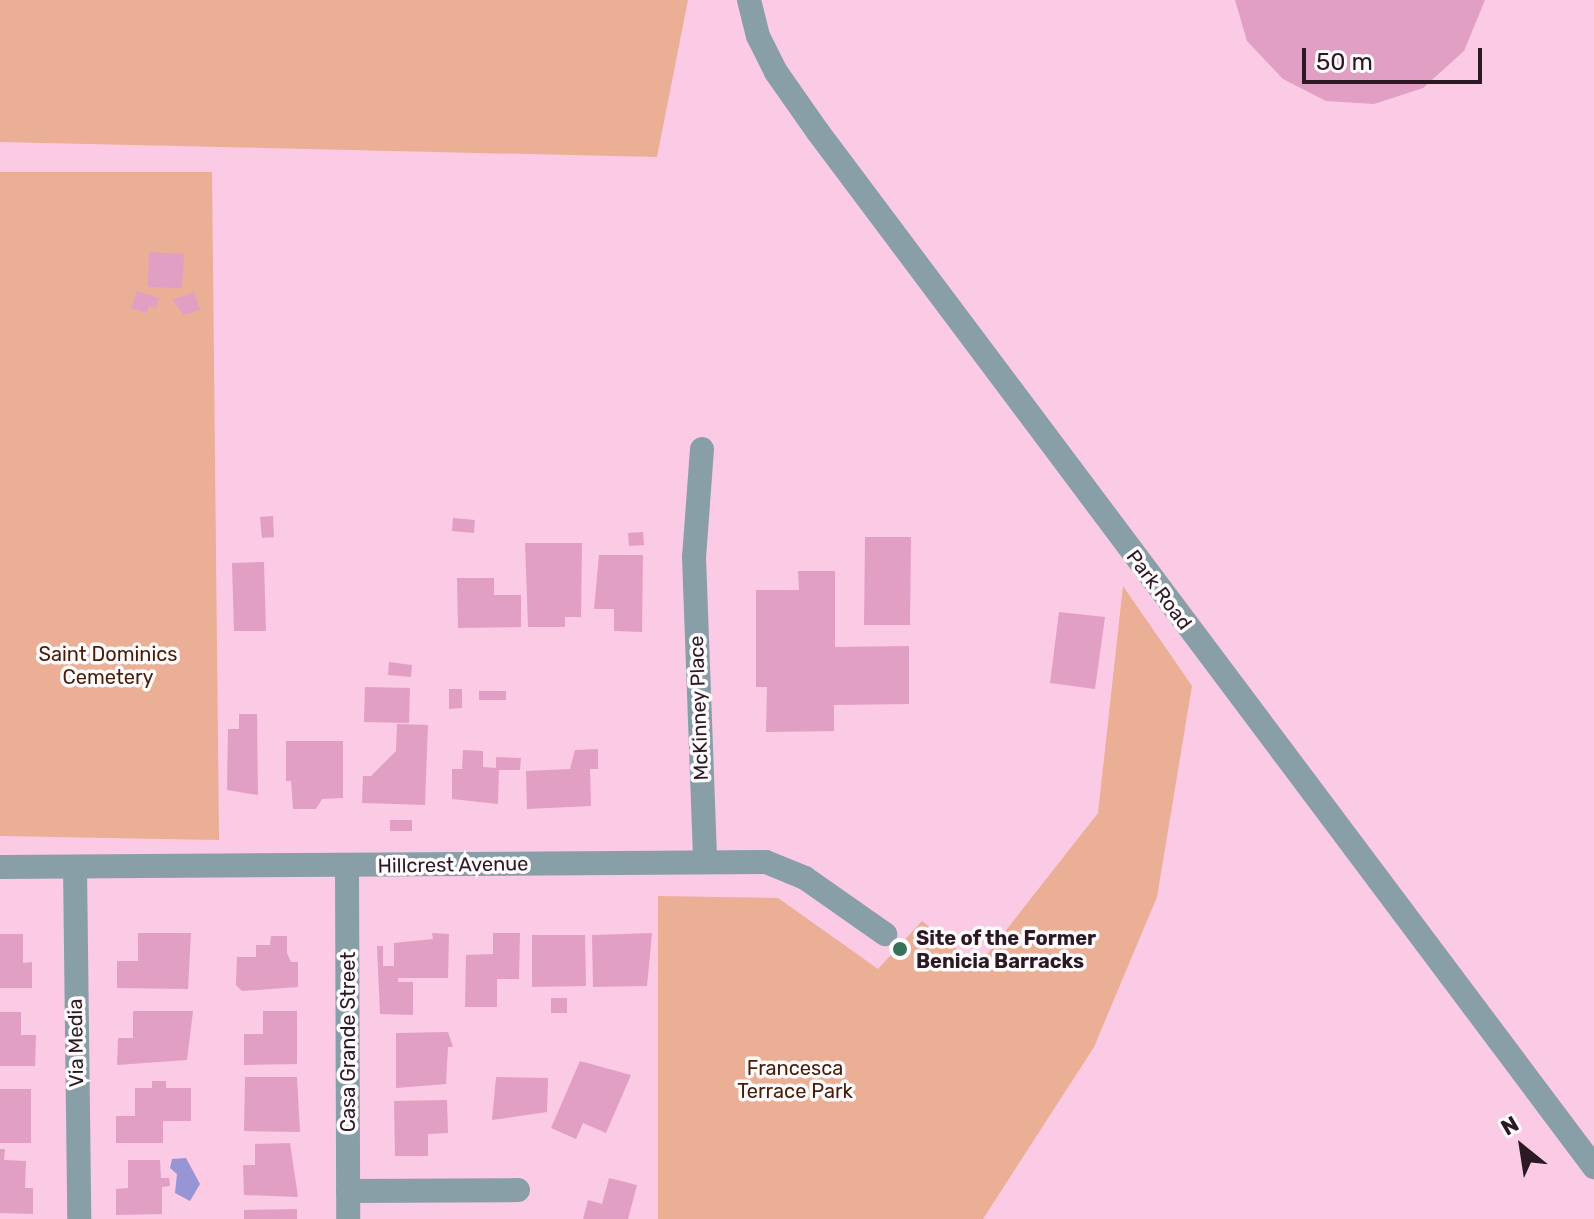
<!DOCTYPE html>
<style>
body{margin:0}
#map{position:relative;width:1594px;height:1219px;overflow:hidden;background:#fbcae4;font-family:Rubik,sans-serif}
div>[style]{position:absolute}
.green>*{inset:0;background:#eaaf95}
.water>*{inset:0;background:#9795d4}
.building>*{inset:0;background:#e19fc4}
.minor>*{height:24px;margin:-12px;padding:0 12px;transform-origin:12px;border-radius:12px;background:#889fa8}
.dots>*{width:22px;height:22px;translate:-50% -50%;box-sizing:border-box;border:4px solid #fffafc;border-radius:50%}
span{translate:-50% -50%;white-space:nowrap;text-align:center;line-height:1.15;-webkit-text-stroke:7px #fffafc;paint-order:stroke}
.street-label{font-size:20px;color:#2b1a24}
.park-label{font-size:20px;color:#471d07}
.poi-label{font-size:20px;color:#2b1a24;font-weight:700}
.left{translate:0 -50%;text-align:left}
.north{position:absolute;left:1482px;top:1107px;width:80px;height:80px;-webkit-text-stroke:6px #fffafc;paint-order:stroke;rotate:330deg;font-size:22px;font-weight:700;line-height:32px;text-align:center;color:#2b1a24}
.north::after{content:'';display:block;margin:auto;width:28px;height:36px;background:#2b1a24;clip-path:polygon(50% 0,100% 100%,50% 72%,0 100%)}
.scale{position:absolute;left:1302px;top:48px;width:180px;height:36px;box-sizing:border-box;border:4px solid #2b1a24;border-top:0;padding-left:10px;font-size:24px;line-height:28px;white-space:nowrap;color:#2b1a24;-webkit-text-stroke:6px #fffafc;paint-order:stroke}
</style>
<div id="map">
<div class="green">
<div style="clip-path:polygon(0 0,688px 0,657px 157px,0 142px)"></div>
<div style="clip-path:polygon(0 172px,212px 172px,219px 840px,0 836px)"></div>
<div style="clip-path:polygon(1123px 586px,1192px 686px,1157px 897px,1094px 1047px,983px 1219px,658px 1219px,658px 896px,778px 898px,878px 969px,922px 921px,978px 966px,1098px 813px)"></div>
</div>
<div class="water">
<div style="clip-path:polygon(186px 1158px,200px 1184px,190px 1201px,175px 1193px,177px 1174px,170px 1168px,172px 1159px)"></div>
</div>
<div class="building">
<div style="clip-path:polygon(1235px 0,1485px 0,1464px 51px,1423px 88px,1374px 104px,1326px 101px,1283px 79px,1247px 41px)"></div>
<div style="clip-path:polygon(149px 252px,184px 254px,182px 288px,148px 287px)"></div>
<div style="clip-path:polygon(137px 291px,159px 298px,156px 308px,149px 306px,147px 313px,131px 308px)"></div>
<div style="clip-path:polygon(194px 292px,200px 310px,184px 315px,172px 300px)"></div>
<div style="clip-path:polygon(273px 516px,274px 537px,262px 538px,260px 517px)"></div>
<div style="clip-path:polygon(453px 518px,475px 520px,474px 533px,452px 531px)"></div>
<div style="clip-path:polygon(643px 532px,644px 545px,629px 546px,628px 533px)"></div>
<div style="clip-path:polygon(865px 537px,911px 537px,910px 625px,864px 625px)"></div>
<div style="clip-path:polygon(525px 543px,582px 543px,581px 617px,565px 617px,565px 627px,528px 627px)"></div>
<div style="clip-path:polygon(599px 555px,643px 555px,642px 632px,614px 631px,614px 609px,594px 609px)"></div>
<div style="clip-path:polygon(264px 562px,266px 631px,234px 631px,232px 563px)"></div>
<div style="clip-path:polygon(798px 571px,835px 571px,835px 647px,909px 646px,909px 704px,834px 705px,834px 731px,766px 732px,767px 687px,756px 687px,756px 590px,799px 590px)"></div>
<div style="clip-path:polygon(457px 578px,494px 578px,494px 595px,521px 595px,521px 627px,458px 628px)"></div>
<div style="clip-path:polygon(1059px 612px,1105px 617px,1095px 689px,1050px 683px)"></div>
<div style="clip-path:polygon(389px 662px,412px 665px,411px 677px,388px 675px)"></div>
<div style="clip-path:polygon(365px 687px,410px 688px,409px 723px,364px 722px)"></div>
<div style="clip-path:polygon(449px 689px,462px 689px,462px 708px,449px 709px)"></div>
<div style="clip-path:polygon(479px 691px,506px 691px,506px 700px,479px 700px)"></div>
<div style="clip-path:polygon(239px 714px,257px 714px,258px 795px,227px 790px,228px 729px,239px 729px)"></div>
<div style="clip-path:polygon(397px 724px,428px 725px,425px 805px,362px 803px,363px 776px,371px 776px,396px 751px)"></div>
<div style="clip-path:polygon(286px 741px,343px 741px,343px 798px,322px 799px,316px 809px,293px 809px,291px 781px,286px 781px)"></div>
<div style="clip-path:polygon(598px 749px,598px 769px,590px 769px,591px 806px,527px 809px,526px 771px,570px 769px,575px 750px)"></div>
<div style="clip-path:polygon(463px 750px,483px 751px,483px 767px,496px 768px,496px 757px,521px 758px,520px 770px,499px 770px,498px 804px,452px 799px,452px 769px,462px 769px)"></div>
<div style="clip-path:polygon(390px 820px,412px 820px,412px 831px,390px 831px)"></div>
<div style="clip-path:polygon(138px 933px,191px 933px,188px 989px,117px 988px,117px 961px,138px 961px)"></div>
<div style="clip-path:polygon(432px 933px,449px 934px,448px 978px,398px 978px,398px 982px,413px 982px,413px 1015px,380px 1014px,377px 946px,383px 946px,383px 966px,394px 966px,394px 943px,433px 939px)"></div>
<div style="clip-path:polygon(493px 933px,520px 933px,519px 979px,497px 979px,497px 1007px,465px 1007px,466px 955px,493px 954px)"></div>
<div style="clip-path:polygon(652px 933px,647px 986px,593px 987px,592px 935px)"></div>
<div style="clip-path:polygon(0 934px,23px 934px,23px 963px,32px 962px,32px 988px,0 988px)"></div>
<div style="clip-path:polygon(532px 935px,585px 935px,586px 986px,532px 987px)"></div>
<div style="clip-path:polygon(271px 936px,287px 936px,287px 953px,291px 962px,298px 962px,298px 987px,242px 991px,236px 985px,237px 957px,256px 957px,256px 945px,270px 945px)"></div>
<div style="clip-path:polygon(551px 998px,567px 998px,567px 1013px,551px 1013px)"></div>
<div style="clip-path:polygon(133px 1011px,193px 1011px,187px 1060px,117px 1065px,118px 1038px,133px 1038px)"></div>
<div style="clip-path:polygon(263px 1011px,297px 1011px,297px 1064px,244px 1065px,244px 1034px,263px 1034px)"></div>
<div style="clip-path:polygon(0 1012px,21px 1012px,21px 1035px,36px 1035px,35px 1066px,0 1066px)"></div>
<div style="clip-path:polygon(448px 1032px,453px 1047px,448px 1047px,446px 1084px,396px 1088px,396px 1033px)"></div>
<div style="clip-path:polygon(580px 1061px,631px 1075px,606px 1133px,583px 1123px,576px 1139px,551px 1128px)"></div>
<div style="clip-path:polygon(245px 1077px,297px 1077px,300px 1132px,244px 1131px)"></div>
<div style="clip-path:polygon(496px 1077px,548px 1078px,547px 1112px,492px 1120px)"></div>
<div style="clip-path:polygon(152px 1081px,166px 1081px,166px 1088px,191px 1088px,191px 1121px,163px 1121px,163px 1143px,116px 1143px,116px 1116px,135px 1116px,135px 1088px,152px 1088px)"></div>
<div style="clip-path:polygon(0 1089px,31px 1089px,31px 1143px,0 1143px)"></div>
<div style="clip-path:polygon(447px 1100px,448px 1133px,428px 1134px,428px 1156px,395px 1156px,394px 1101px)"></div>
<div style="clip-path:polygon(290px 1143px,298px 1197px,244px 1195px,243px 1165px,255px 1165px,255px 1144px)"></div>
<div style="clip-path:polygon(0 1149px,5px 1149px,4px 1160px,26px 1161px,25px 1188px,33px 1188px,33px 1214px,0 1213px)"></div>
<div style="clip-path:polygon(128px 1160px,160px 1160px,161px 1178px,169px 1178px,170px 1186px,162px 1187px,162px 1214px,116px 1215px,116px 1189px,128px 1188px)"></div>
<div style="clip-path:polygon(609px 1178px,637px 1185px,628px 1219px,583px 1219px,588px 1200px,602px 1204px)"></div>
<div style="clip-path:polygon(297px 1209px,297px 1219px,244px 1219px,244px 1210px)"></div>
</div>
<div class="minor">
<div style="left:749px;top:0;width:37px;rotate:76deg"></div>
<div style="left:758px;top:36px;width:40px;rotate:63.4deg"></div>
<div style="left:776px;top:72px;width:73px;rotate:55deg"></div>
<div style="left:818px;top:132px;width:1294px;rotate:53.14deg"></div>
<div style="left:702px;top:449px;width:108px;rotate:94.2deg"></div>
<div style="left:694px;top:557px;width:301px;rotate:87.9deg"></div>
<div style="left:347px;top:866px;width:353px;rotate:89.8deg"></div>
<div style="left:0;top:867px;width:766px;rotate:-0.37deg"></div>
<div style="left:766px;top:862px;width:42px;rotate:22.3deg"></div>
<div style="left:805px;top:878px;width:98px;rotate:35deg"></div>
<div style="left:75px;top:867px;width:352px;rotate:89.3deg"></div>
<div style="left:348px;top:1191px;width:170px;rotate:-0.3deg"></div>
</div>
<div class="dots">
<div style="left:900px;top:949px;background:#38715a"></div>
</div>
<div class="street-label">
<span style="left:1159px;top:590px;rotate:53deg">Park Road</span>
<span style="left:699px;top:708px;rotate:-92deg">McKinney Place</span>
<span style="left:453px;top:865px;rotate:-1deg">Hillcrest Avenue</span>
<span style="left:348px;top:1042px;rotate:-90deg">Casa Grande Street</span>
<span style="left:76px;top:1043px;rotate:-91deg">Via Media</span>
</div>
<div class="park-label">
<span style="left:108px;top:666px">Saint Dominics<br>Cemetery</span>
<span style="left:795px;top:1080px">Francesca<br>Terrace Park</span>
</div>
<div class="poi-label">
<span class="left" style="left:916px;top:950px">Site of the Former<br>Benicia Barracks</span>
</div>
<div class="north">N</div>
<div class="scale">50 m</div>
</div>
